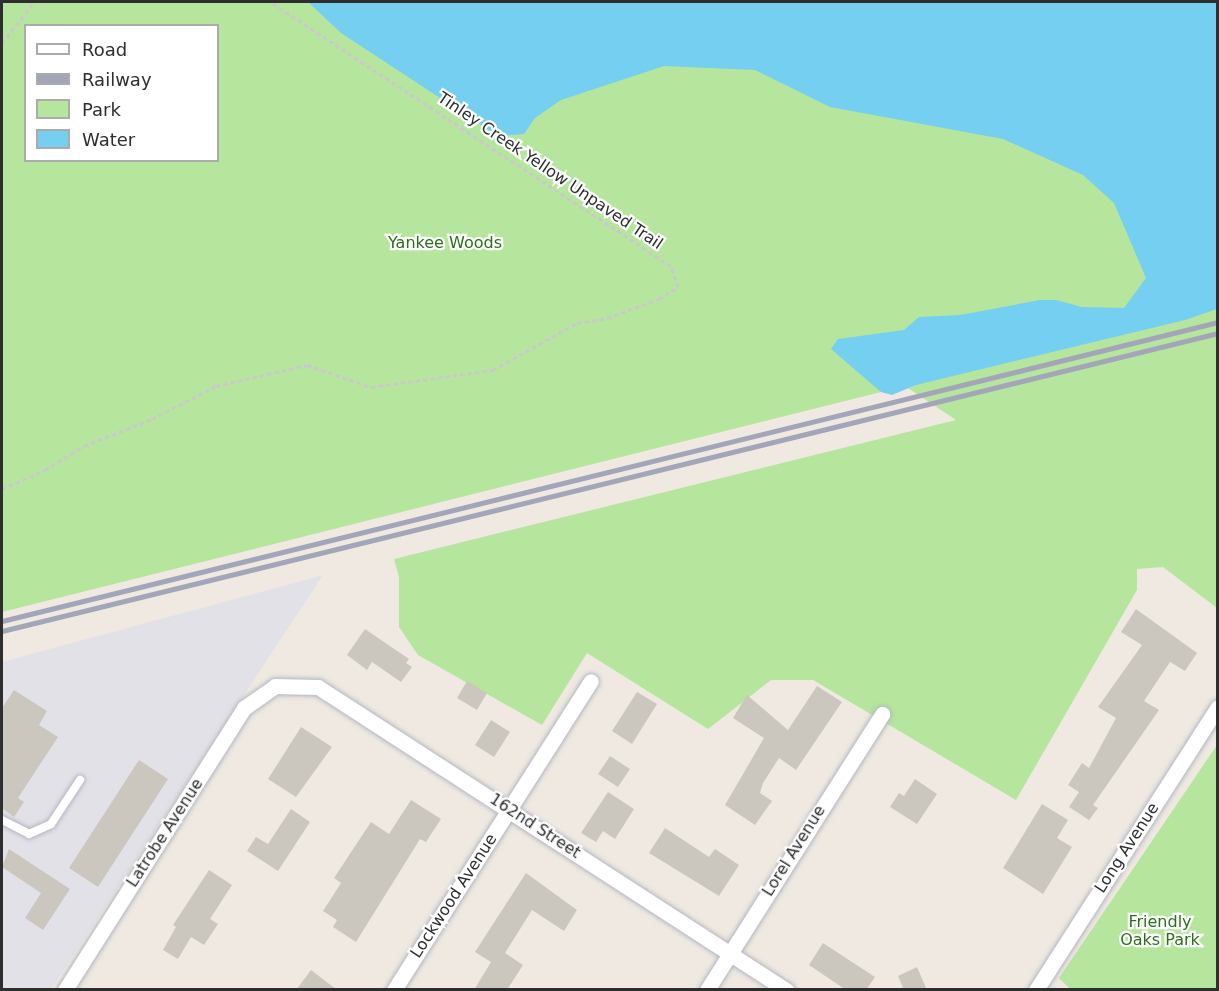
<!DOCTYPE html>
<style>
body{margin:0}
#map{position:relative;width:1219px;height:991px;overflow:hidden;background:#efe9e1;font-family:"DejaVu Sans",sans-serif}
div>[style]{position:absolute}
.industrial>*{inset:0;background:#e3e1e8}
.green>*{inset:0;background:#b6e59e}
.water>*{inset:0;background:#75cff0}
.building>*{inset:0;background:#cbc7bf}
.path>*{height:3px;margin-top:-1.5px;transform-origin:0;background:repeating-linear-gradient(90deg,#c9c9c9 0 4.5px,transparent 0 7.5px)}
.roads{filter:drop-shadow(0 0 2px #b4b7c1) drop-shadow(0 0 2px #b4b7c1)}
.service>*{height:8px;margin:-4px;padding:0 4px;transform-origin:4px;border-radius:4px;background:#fff}
.minor>*{height:15px;margin:-7.5px;padding:0 7.5px;transform-origin:7.5px;border-radius:7.5px;background:#fff}
.rail>*{height:4.5px;margin:-2.25px;padding:0 2.25px;transform-origin:2.25px;border-radius:2.25px;background:#a3a6b8}
span{translate:-50% -50%;white-space:nowrap;text-align:center;line-height:1.15;-webkit-text-stroke:4.5px #fff;paint-order:stroke}
.street-label{font-size:16px;color:#2e2e2e}
.park-label{font-size:16px;color:#2c6e1b}
.frame{position:absolute;inset:0;border:3px solid #2e2e2e;pointer-events:none}
.legend{position:absolute;left:24px;top:24px;width:195px;height:138px;box-sizing:border-box;background:#fff;border:2px solid #ababab;margin:0;padding:8px 10px;list-style:none;font-size:18px;color:#2e2e2e}
.legend li{display:flex;align-items:center;gap:12px;height:30px}
.legend b{width:30px;border:2px solid #ababab}
</style>
<div id="map">
<div class="industrial">
<div style="clip-path:polygon(323px 575px,51px 989px,2px 990px,2px 662px)"></div>
</div>
<div class="green">
<div style="clip-path:polygon(evenodd,2px 2px,1217px 2px,1217px 608px,1163px 567px,1137px 569px,1137px 590px,1016px 800px,813px 680px,771px 680px,708px 729px,587px 653px,542px 725px,418px 655px,399px 627px,399px 577px,394px 559px,956px 420px,896px 380px,875px 386px,881px 392px,2px 612px,2px 2px,26px 26px,218px 26px,218px 160px,26px 160px,26px 26px)"></div>
<div style="clip-path:polygon(1217px 745px,1217px 989px,1070px 989px,1059px 978px)"></div>
</div>
<div class="water">
<div style="clip-path:polygon(308px 2px,1217px 2px,1217px 309px,1185px 320px,916px 385px,892px 395px,881px 392px,831px 349px,838px 339px,904px 330px,919px 317px,960px 315px,1040px 300px,1056px 300px,1082px 307px,1124px 308px,1146px 278px,1114px 203px,1083px 175px,1003px 139px,830px 107px,755px 70px,664px 66px,561px 100px,535px 118px,524px 134px,498px 136px,341px 33px)"></div>
</div>
<div class="building">
<div style="clip-path:polygon(1136px 609px,1197px 653px,1185px 671px,1170px 662px,1144px 701px,1159px 710px,1093px 805px,1098px 808px,1089px 820px,1069px 807px,1079px 792px,1068px 785px,1082px 763px,1089px 768px,1116px 718px,1098px 707px,1142px 645px,1121px 632px)"></div>
<div style="clip-path:polygon(365px 629px,409px 659px,406px 663px,412px 667px,401px 682px,372px 662px,367px 670px,347px 655px)"></div>
<div style="clip-path:polygon(467px 681px,487px 693px,477px 710px,457px 698px)"></div>
<div style="clip-path:polygon(817px 686px,842px 702px,796px 770px,779px 758px,763px 783px,760px 793px,772px 801px,755px 825px,725px 805px,764px 738px,733px 718px,747px 695px,788px 730px)"></div>
<div style="clip-path:polygon(14px 690px,47px 711px,39px 725px,58px 737px,18px 798px,24px 802px,14px 817px,2px 808px,2px 708px)"></div>
<div style="clip-path:polygon(637px 692px,657px 704px,632px 744px,612px 731px)"></div>
<div style="clip-path:polygon(491px 720px,510px 732px,494px 757px,475px 745px)"></div>
<div style="clip-path:polygon(301px 727px,332px 747px,296px 797px,268px 779px)"></div>
<div style="clip-path:polygon(610px 756px,630px 769px,618px 787px,598px 774px)"></div>
<div style="clip-path:polygon(139px 760px,168px 779px,98px 887px,69px 868px)"></div>
<div style="clip-path:polygon(915px 779px,937px 794px,917px 824px,890px 807px,899px 793px,904px 796px)"></div>
<div style="clip-path:polygon(608px 792px,634px 809px,615px 839px,603px 831px,596px 842px,581px 833px)"></div>
<div style="clip-path:polygon(411px 800px,441px 819px,426px 842px,420px 839px,356px 942px,333px 927px,337px 920px,323px 911px,341px 883px,334px 878px,371px 822px,389px 834px)"></div>
<div style="clip-path:polygon(1042px 804px,1068px 820px,1057px 838px,1072px 847px,1043px 894px,1003px 868px)"></div>
<div style="clip-path:polygon(291px 809px,310px 822px,278px 871px,247px 851px,256px 837px,268px 844px)"></div>
<div style="clip-path:polygon(665px 828px,709px 857px,715px 849px,739px 865px,719px 896px,649px 853px)"></div>
<div style="clip-path:polygon(9px 849px,70px 889px,43px 930px,25px 918px,41px 893px,2px 867px)"></div>
<div style="clip-path:polygon(209px 870px,232px 885px,210px 919px,218px 924px,204px 945px,191px 937px,178px 959px,163px 950px,176px 927px,173px 925px)"></div>
<div style="clip-path:polygon(526px 873px,577px 910px,564px 931px,532px 910px,505px 953px,523px 965px,507px 990px,474px 990px,491px 962px,475px 952px)"></div>
<div style="clip-path:polygon(823px 943px,875px 977px,866px 990px,846px 990px,809px 965px)"></div>
<div style="clip-path:polygon(917px 967px,927px 990px,904px 990px,898px 976px)"></div>
<div style="clip-path:polygon(311px 970px,337px 990px,296px 990px)"></div>
</div>
<div class="path">
<div style="left:2px;top:43px;width:52px;rotate:-52deg"></div>
<div style="left:2px;top:489px;width:47px;rotate:-23.8deg"></div>
<div style="left:45px;top:470px;width:46px;rotate:-31.6deg"></div>
<div style="left:84px;top:446px;width:73px;rotate:-21.7deg"></div>
<div style="left:152px;top:419px;width:72px;rotate:-27.3deg"></div>
<div style="left:216px;top:386px;width:93px;rotate:-13deg"></div>
<div style="left:307px;top:365px;width:68px;rotate:19deg"></div>
<div style="left:371px;top:387px;width:123px;rotate:-7.9deg"></div>
<div style="left:493px;top:370px;width:96px;rotate:-29.2deg"></div>
<div style="left:577px;top:323px;width:30px;rotate:-9deg"></div>
<div style="left:607px;top:318px;width:55px;rotate:-20.1deg"></div>
<div style="left:659px;top:299px;width:22px;rotate:-32deg"></div>
<div style="left:678px;top:287px;width:22px;rotate:-108deg"></div>
<div style="left:671px;top:266px;width:480px;rotate:-146.6deg"></div>
</div>
<div class="roads">
<div class="service">
<div style="left:2px;top:820px;width:30px;rotate:27deg"></div>
<div style="left:29px;top:834px;width:24px;rotate:-24deg"></div>
<div style="left:51px;top:824px;width:53px;rotate:-56.6deg"></div>
</div>
<div class="minor">
<div style="left:65px;top:990px;width:334px;rotate:-57.6deg"></div>
<div style="left:244px;top:708px;width:38px;rotate:-35deg"></div>
<div style="left:275px;top:686px;width:43px;rotate:1.3deg"></div>
<div style="left:318px;top:687px;width:558px;rotate:32.92deg"></div>
<div style="left:394px;top:990px;width:366px;rotate:-57.5deg"></div>
<div style="left:707px;top:990px;width:327px;rotate:-57.6deg"></div>
<div style="left:1036px;top:990px;width:336px;rotate:-57.3deg"></div>
</div>
</div>
<div class="rail">
<div style="left:2px;top:621px;width:1252px;rotate:-13.81deg"></div>
<div style="left:2px;top:631px;width:1252px;rotate:-13.77deg"></div>
</div>
<div class="street-label">
<span style="left:550px;top:171px;rotate:34deg">Tinley Creek Yellow Unpaved Trail</span>
<span style="left:535px;top:826px;rotate:33deg">162nd Street</span>
<span style="left:165px;top:833px;rotate:-57deg">Latrobe Avenue</span>
<span style="left:1127px;top:848px;rotate:-57deg">Long Avenue</span>
<span style="left:794px;top:851px;rotate:-58deg">Lorel Avenue</span>
<span style="left:454px;top:896px;rotate:-57deg">Lockwood Avenue</span>
</div>
<div class="park-label">
<span style="left:445px;top:243px">Yankee Woods</span>
<span style="left:1160px;top:931px">Friendly<br>Oaks Park</span>
</div>
<div class="frame"></div>
<ul class="legend">
<li><b style="height:8px;background:#fff"></b>Road</li>
<li><b style="height:8px;background:#a3a6b8"></b>Railway</li>
<li><b style="height:16px;background:#b6e59e"></b>Park</li>
<li><b style="height:16px;background:#75cff0"></b>Water</li>
</ul>
</div>
